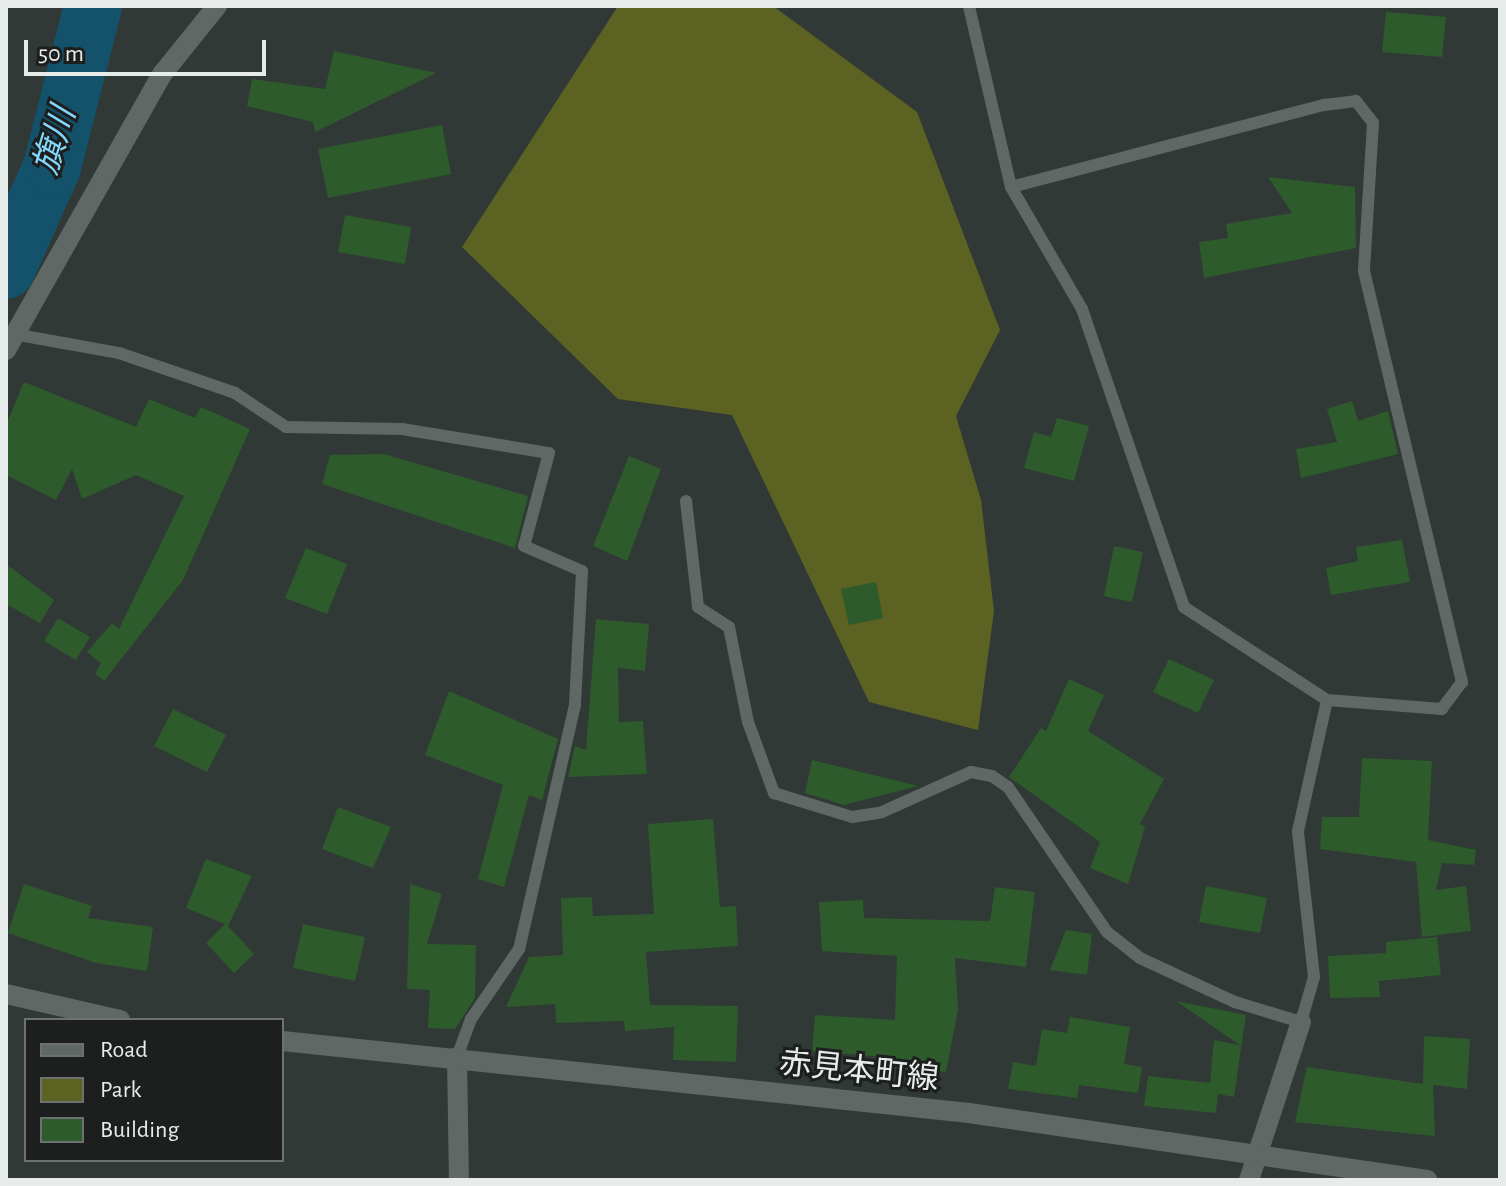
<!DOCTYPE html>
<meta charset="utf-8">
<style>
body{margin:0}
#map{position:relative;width:1506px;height:1186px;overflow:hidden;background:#313936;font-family:"Alegreya Sans","Noto Sans JP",sans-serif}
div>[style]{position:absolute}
.green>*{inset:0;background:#5c6222}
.river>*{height:58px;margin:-29px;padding:0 29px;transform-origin:29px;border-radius:29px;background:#13526a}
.building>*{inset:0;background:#2d5b2b}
.service>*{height:12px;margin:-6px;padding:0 6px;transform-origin:6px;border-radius:6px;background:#5f6864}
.minor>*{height:20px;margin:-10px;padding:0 10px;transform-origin:10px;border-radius:10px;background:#5f6864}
.secondary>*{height:20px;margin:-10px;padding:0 10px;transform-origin:10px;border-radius:10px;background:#5f6864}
span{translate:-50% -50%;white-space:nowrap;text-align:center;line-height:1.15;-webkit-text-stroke:6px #1c1f1e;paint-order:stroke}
.street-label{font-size:32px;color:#e7ecea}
.water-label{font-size:34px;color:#82d5fb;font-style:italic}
.frame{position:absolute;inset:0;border:8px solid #e7ecea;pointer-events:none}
.legend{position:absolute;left:24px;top:1018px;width:260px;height:144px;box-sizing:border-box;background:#1c1f1e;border:2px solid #6d7170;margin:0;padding:10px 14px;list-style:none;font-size:24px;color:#e7ecea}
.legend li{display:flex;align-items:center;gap:16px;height:40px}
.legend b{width:40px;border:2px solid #6d7170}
.scale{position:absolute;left:24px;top:40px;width:242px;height:36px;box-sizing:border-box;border:4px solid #e7ecea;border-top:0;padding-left:10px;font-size:24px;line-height:28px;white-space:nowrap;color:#e7ecea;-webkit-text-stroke:6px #1c1f1e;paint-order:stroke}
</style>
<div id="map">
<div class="green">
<div style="clip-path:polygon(618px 6px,773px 6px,917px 112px,1000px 330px,956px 416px,981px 500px,994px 611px,978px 730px,869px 702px,732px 415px,618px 399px,462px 247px)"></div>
</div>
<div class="river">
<div style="left:6px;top:270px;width:113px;rotate:-65.9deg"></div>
<div style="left:52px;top:167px;width:166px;rotate:-75.7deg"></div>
</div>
<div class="building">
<div style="clip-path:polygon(1386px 12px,1446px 17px,1442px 57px,1382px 52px)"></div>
<div style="clip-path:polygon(334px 51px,436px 73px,315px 132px,313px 122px,247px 106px,252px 79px,325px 89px)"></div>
<div style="clip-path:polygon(442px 125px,451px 174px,328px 198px,318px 149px)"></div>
<div style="clip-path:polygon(1268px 177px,1355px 187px,1356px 248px,1204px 278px,1199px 242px,1228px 238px,1226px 224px,1292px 213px)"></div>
<div style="clip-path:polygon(345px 215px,411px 227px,405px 264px,338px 252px)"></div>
<div style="clip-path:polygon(24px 382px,136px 427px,149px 399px,195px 418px,201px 407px,250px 429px,183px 580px,104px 681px,95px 674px,101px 663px,87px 652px,112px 623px,119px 629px,184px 496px,136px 475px,82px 499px,72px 469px,56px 500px,6px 475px,6px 425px)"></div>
<div style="clip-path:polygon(1352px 401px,1358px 421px,1388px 411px,1398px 454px,1301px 478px,1296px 449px,1337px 442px,1327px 409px)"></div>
<div style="clip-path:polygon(1057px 418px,1089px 426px,1074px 481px,1024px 468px,1034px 432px,1051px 437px)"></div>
<div style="clip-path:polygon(384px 454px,528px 496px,515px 548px,322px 484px,330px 455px)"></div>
<div style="clip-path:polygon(629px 456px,661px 469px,627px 561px,593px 546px)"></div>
<div style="clip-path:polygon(1402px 540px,1410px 582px,1331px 595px,1326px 568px,1358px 561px,1356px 547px)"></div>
<div style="clip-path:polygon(1114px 546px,1143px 552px,1132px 602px,1104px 596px)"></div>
<div style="clip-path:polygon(306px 548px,347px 564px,327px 614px,285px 598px)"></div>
<div style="clip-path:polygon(6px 564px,54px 600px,40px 623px,6px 604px)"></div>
<div style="clip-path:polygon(876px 582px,883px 618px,849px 625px,841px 589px)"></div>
<div style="clip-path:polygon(58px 618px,90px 637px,76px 660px,44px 641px)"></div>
<div style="clip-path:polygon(596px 619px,649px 624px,645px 671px,618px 668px,619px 722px,643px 721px,647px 774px,568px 777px,575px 746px,586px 750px)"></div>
<div style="clip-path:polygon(1169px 659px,1214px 680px,1198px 713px,1153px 692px)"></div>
<div style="clip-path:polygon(1069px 679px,1104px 695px,1088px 731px,1164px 779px,1140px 824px,1145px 827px,1128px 884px,1090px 868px,1100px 842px,1009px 777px,1041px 728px,1046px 731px)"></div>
<div style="clip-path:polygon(449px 691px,558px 739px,542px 800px,529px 795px,504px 887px,478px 879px,503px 785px,425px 755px)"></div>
<div style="clip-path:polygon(173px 709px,226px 735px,207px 772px,154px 746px)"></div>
<div style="clip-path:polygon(1362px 758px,1432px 761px,1428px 840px,1476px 850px,1474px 865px,1442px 863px,1436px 890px,1466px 886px,1471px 931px,1422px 937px,1416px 862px,1320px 849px,1322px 817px,1359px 817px)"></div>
<div style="clip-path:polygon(812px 760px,918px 786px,844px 805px,805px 793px)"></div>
<div style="clip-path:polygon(338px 807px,391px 827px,373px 868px,322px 849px)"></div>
<div style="clip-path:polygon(713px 819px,720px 907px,736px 906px,738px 946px,646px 952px,650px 1005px,738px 1006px,736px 1062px,673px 1060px,674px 1027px,625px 1031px,624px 1021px,556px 1023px,555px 1004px,506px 1007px,529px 957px,563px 955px,561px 898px,592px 897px,593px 916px,654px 914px,648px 824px)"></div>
<div style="clip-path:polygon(206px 859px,252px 876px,228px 926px,254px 954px,234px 973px,206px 943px,225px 924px,186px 908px)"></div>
<div style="clip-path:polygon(24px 884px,92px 906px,88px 918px,153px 927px,147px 971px,96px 963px,8px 933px)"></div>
<div style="clip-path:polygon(410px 884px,442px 894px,427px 944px,476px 945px,475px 998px,455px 1029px,428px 1028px,430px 990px,407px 989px)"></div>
<div style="clip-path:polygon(1206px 886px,1267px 898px,1260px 933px,1199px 922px)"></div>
<div style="clip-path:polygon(995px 887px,1035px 892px,1026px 967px,955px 958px,958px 1009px,946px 1072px,895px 1068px,896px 1058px,812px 1051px,815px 1015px,895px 1020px,897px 956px,822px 951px,819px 902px,863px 900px,864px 918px,990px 921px)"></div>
<div style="clip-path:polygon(303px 924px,365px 937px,355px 981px,293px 968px)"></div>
<div style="clip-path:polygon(1066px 930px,1092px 934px,1087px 975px,1050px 970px)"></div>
<div style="clip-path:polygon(1437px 937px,1441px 975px,1379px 981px,1380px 997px,1330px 998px,1328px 956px,1386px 953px,1386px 942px)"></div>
<div style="clip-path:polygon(1176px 1001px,1246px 1015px,1234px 1097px,1218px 1094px,1216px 1113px,1144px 1106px,1148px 1076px,1210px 1083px,1214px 1040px,1240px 1045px)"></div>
<div style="clip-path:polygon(1070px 1017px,1130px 1027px,1124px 1064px,1142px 1067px,1138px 1093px,1079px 1085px,1077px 1098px,1008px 1089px,1013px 1062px,1036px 1066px,1042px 1029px,1067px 1033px)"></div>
<div style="clip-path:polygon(1424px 1036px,1470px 1039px,1467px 1089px,1433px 1085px,1435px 1136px,1295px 1122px,1307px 1067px,1423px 1084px)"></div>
</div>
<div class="service">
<div style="left:1011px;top:187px;width:324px;rotate:-14.7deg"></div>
<div style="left:1324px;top:105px;width:32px;rotate:-7deg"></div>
<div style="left:1356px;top:101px;width:28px;rotate:52deg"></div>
<div style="left:1373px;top:123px;width:148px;rotate:93.5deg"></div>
<div style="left:1364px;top:271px;width:423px;rotate:76.6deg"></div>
<div style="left:1462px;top:682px;width:34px;rotate:127deg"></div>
<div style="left:1442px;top:709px;width:115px;rotate:-175.5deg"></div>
<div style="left:19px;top:335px;width:102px;rotate:10.2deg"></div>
<div style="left:119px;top:353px;width:123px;rotate:19deg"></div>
<div style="left:235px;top:393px;width:61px;rotate:33.7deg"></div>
<div style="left:286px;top:427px;width:116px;rotate:1deg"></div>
<div style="left:402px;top:429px;width:149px;rotate:9.3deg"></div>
<div style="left:549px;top:453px;width:96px;rotate:105deg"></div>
<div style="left:524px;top:546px;width:63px;rotate:23.3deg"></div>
<div style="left:582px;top:571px;width:134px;rotate:93deg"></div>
<div style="left:575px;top:705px;width:250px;rotate:102.9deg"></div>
<div style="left:519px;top:949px;width:85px;rotate:124.4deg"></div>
<div style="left:471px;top:1019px;width:40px;rotate:110.2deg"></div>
<div style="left:686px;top:501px;width:107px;rotate:83.5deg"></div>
<div style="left:698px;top:607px;width:37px;rotate:33deg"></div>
<div style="left:729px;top:627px;width:97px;rotate:78.7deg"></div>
<div style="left:748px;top:722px;width:76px;rotate:69.9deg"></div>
<div style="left:774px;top:793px;width:82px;rotate:17.1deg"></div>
<div style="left:852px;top:817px;width:30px;rotate:-9deg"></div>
<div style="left:882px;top:812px;width:98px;rotate:-24.2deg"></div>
<div style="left:971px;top:772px;width:21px;rotate:11deg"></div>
<div style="left:992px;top:776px;width:19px;rotate:35deg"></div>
<div style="left:1008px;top:787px;width:176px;rotate:55.7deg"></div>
<div style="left:1107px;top:932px;width:42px;rotate:38.2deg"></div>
<div style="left:1140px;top:958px;width:105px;rotate:24.9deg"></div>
<div style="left:1235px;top:1002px;width:69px;rotate:16.9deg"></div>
<div style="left:1301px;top:1022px;width:47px;rotate:-73.9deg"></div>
<div style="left:1314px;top:977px;width:147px;rotate:-96.3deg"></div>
<div style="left:1298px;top:831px;width:134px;rotate:-77.5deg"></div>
<div style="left:1327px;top:700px;width:171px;rotate:-147deg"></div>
<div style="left:1184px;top:607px;width:315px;rotate:-108.9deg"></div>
<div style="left:1082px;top:309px;width:141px;rotate:-120.2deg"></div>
<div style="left:1011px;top:187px;width:186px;rotate:-103.1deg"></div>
</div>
<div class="minor">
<div style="left:6px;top:350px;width:318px;rotate:-60.5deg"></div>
<div style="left:163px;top:73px;width:86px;rotate:-51.1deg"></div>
<div style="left:457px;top:1057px;width:123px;rotate:89.1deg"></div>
<div style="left:1249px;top:1180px;width:166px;rotate:-71.8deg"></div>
</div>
<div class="secondary">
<div style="left:6px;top:994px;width:117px;rotate:12.8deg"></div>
<div style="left:282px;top:1041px;width:691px;rotate:5.98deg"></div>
<div style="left:969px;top:1113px;width:463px;rotate:8.3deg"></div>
</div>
<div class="street-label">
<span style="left:859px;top:1071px;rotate:6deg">赤見本町線</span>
</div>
<div class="water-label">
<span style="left:56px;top:141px;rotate:-73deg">旗川</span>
</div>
<div class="frame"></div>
<ul class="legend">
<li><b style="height:10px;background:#5f6864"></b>Road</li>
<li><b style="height:22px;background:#5c6222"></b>Park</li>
<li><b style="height:22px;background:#2d5b2b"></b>Building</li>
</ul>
<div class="scale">50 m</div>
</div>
